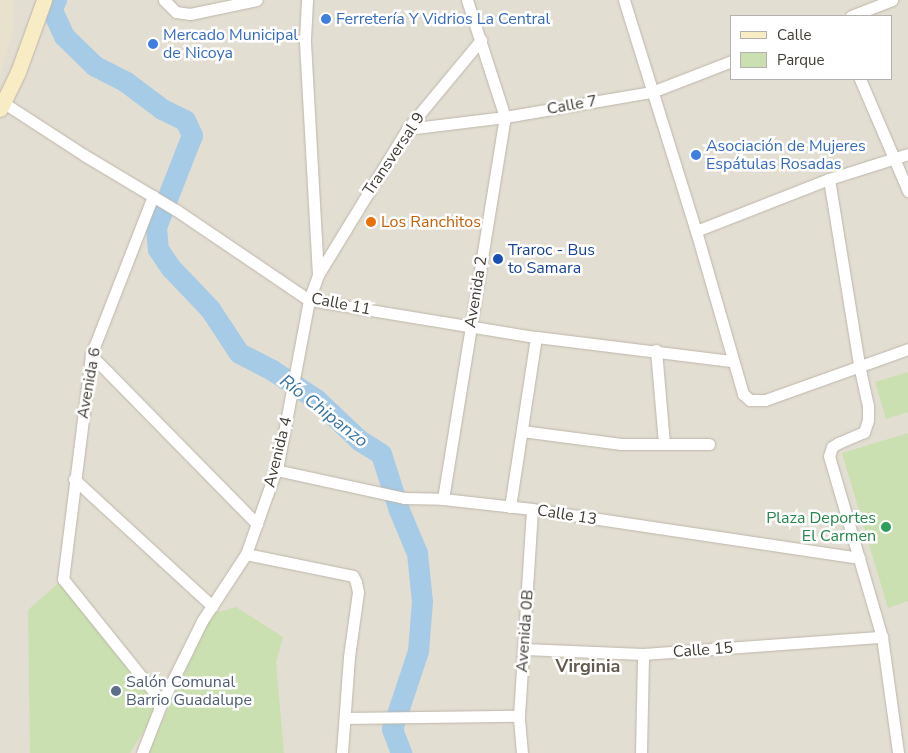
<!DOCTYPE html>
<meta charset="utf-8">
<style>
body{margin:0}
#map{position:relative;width:908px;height:753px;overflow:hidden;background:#f0ece3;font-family:"Nunito Sans",sans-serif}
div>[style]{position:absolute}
.residential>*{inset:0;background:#e3ded2}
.education>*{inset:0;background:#e7e1ce}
.green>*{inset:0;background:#cae0b0}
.river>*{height:21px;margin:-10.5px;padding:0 10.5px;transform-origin:10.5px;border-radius:10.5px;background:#a5cbe7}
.roads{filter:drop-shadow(0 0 1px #bdb6aa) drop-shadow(0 0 1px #bdb6aa)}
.minor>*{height:11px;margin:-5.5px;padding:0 5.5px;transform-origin:5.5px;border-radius:5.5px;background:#fff}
.secondary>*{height:15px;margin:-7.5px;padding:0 7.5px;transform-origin:7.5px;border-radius:7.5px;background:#f8ecc5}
.dots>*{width:14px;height:14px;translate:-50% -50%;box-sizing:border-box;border:2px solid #fff;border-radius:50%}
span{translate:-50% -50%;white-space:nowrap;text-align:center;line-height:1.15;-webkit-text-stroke:5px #fff;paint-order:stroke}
.shop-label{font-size:16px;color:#366cbe}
.left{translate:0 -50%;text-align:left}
.street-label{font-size:16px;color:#413c34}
.food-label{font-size:16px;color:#c56008}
.transit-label{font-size:16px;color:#164399}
.leisure-label{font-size:16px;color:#27864d}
.right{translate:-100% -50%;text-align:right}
.service-label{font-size:16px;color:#4e5e75}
.water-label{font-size:18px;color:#3974a0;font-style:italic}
.neighbourhood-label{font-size:18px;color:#625a4d;font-weight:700}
.legend{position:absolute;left:730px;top:15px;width:162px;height:65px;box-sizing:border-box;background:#fff;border:1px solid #b3b1ae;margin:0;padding:6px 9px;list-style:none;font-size:15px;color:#413c34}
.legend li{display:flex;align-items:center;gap:10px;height:25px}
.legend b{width:25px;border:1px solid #b3b1ae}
</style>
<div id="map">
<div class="residential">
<div style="clip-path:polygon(evenodd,0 0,908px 0,908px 753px,0 753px,0 0,732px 16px,892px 16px,892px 79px,732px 79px,732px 16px)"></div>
</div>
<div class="education">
<div style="clip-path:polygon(0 0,13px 0,14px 28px,0 74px)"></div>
</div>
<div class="green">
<div style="clip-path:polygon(908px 372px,908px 412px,886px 419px,875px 382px)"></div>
<div style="clip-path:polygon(908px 433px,908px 601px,888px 608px,842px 453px)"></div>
<div style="clip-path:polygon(63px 579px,162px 702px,130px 753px,30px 753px,28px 610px)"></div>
<div style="clip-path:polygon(236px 607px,283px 637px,276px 663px,284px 753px,148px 753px,212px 614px)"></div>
</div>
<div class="river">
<div style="left:56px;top:0;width:9px;rotate:122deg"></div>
<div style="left:51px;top:8px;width:31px;rotate:65deg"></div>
<div style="left:64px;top:36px;width:43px;rotate:44.1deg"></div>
<div style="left:95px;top:66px;width:35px;rotate:27deg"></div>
<div style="left:126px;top:82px;width:45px;rotate:36.9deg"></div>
<div style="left:162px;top:109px;width:25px;rotate:26deg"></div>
<div style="left:185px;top:120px;width:17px;rotate:65deg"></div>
<div style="left:192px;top:135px;width:99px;rotate:111.4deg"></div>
<div style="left:156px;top:227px;width:22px;rotate:85deg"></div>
<div style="left:158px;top:249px;width:23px;rotate:56deg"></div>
<div style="left:171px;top:268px;width:57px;rotate:46.4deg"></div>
<div style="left:210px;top:309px;width:53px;rotate:56.6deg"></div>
<div style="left:239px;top:353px;width:37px;rotate:27deg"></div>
<div style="left:272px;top:370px;width:53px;rotate:33.4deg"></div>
<div style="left:316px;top:399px;width:59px;rotate:43.6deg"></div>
<div style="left:359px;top:440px;width:26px;rotate:32deg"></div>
<div style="left:381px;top:454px;width:59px;rotate:72.2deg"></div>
<div style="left:399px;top:510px;width:47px;rotate:67.3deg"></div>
<div style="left:417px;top:553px;width:48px;rotate:84.1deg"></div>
<div style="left:422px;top:601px;width:50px;rotate:94.6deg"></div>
<div style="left:418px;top:651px;width:82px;rotate:108.4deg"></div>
<div style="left:392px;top:729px;width:26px;rotate:69deg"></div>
</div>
<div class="roads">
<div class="minor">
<div style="left:164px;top:0;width:17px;rotate:45deg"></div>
<div style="left:176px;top:12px;width:14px;rotate:8deg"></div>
<div style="left:190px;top:14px;width:68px;rotate:-11.8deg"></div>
<div style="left:624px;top:0;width:242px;rotate:72.7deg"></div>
<div style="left:696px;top:231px;width:170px;rotate:73.9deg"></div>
<div style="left:743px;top:394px;width:9px;rotate:41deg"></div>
<div style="left:750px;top:400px;width:15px"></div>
<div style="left:765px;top:400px;width:152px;rotate:-19.6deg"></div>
<div style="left:851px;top:16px;width:44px;rotate:-21.3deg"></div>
<div style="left:860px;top:79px;width:122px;rotate:66.8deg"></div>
<div style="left:4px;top:103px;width:95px;rotate:33deg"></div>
<div style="left:84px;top:155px;width:107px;rotate:30.9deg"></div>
<div style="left:176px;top:210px;width:161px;rotate:34.1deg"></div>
<div style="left:309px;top:300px;width:230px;rotate:9.3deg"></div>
<div style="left:536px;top:337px;width:197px;rotate:7deg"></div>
<div style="left:407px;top:129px;width:99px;rotate:-7deg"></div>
<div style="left:505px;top:117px;width:149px;rotate:-9.7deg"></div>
<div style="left:652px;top:92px;width:86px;rotate:-21.2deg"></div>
<div style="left:829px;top:179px;width:188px;rotate:80.8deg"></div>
<div style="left:859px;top:365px;width:42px;rotate:77.6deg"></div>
<div style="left:868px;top:406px;width:14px;rotate:90deg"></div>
<div style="left:868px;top:420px;width:13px;rotate:108deg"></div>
<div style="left:864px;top:432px;width:28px;rotate:157deg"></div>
<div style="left:838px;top:443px;width:7px;rotate:146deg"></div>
<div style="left:832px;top:447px;width:9px;rotate:108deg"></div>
<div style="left:829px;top:456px;width:189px;rotate:73.7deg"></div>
<div style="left:882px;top:637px;width:117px;rotate:82.1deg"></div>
<div style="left:153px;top:196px;width:171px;rotate:111.3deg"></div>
<div style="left:91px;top:355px;width:226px;rotate:97.1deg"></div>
<div style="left:63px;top:579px;width:158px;rotate:51.2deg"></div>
<div style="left:696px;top:231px;width:143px;rotate:-21.4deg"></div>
<div style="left:829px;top:179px;width:83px;rotate:-17.6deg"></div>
<div style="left:318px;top:275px;width:171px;rotate:-58.6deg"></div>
<div style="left:407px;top:129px;width:116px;rotate:-50.3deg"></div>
<div style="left:656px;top:350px;width:94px;rotate:85.1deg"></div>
<div style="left:91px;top:355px;width:237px;rotate:45.5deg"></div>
<div style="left:522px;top:431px;width:100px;rotate:7.5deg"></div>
<div style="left:621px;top:444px;width:88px"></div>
<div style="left:276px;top:470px;width:131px;rotate:12.3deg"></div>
<div style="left:404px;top:498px;width:39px;rotate:1deg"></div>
<div style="left:443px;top:499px;width:90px;rotate:6.4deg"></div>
<div style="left:532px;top:509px;width:331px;rotate:8.5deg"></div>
<div style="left:74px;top:479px;width:188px;rotate:42.6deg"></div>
<div style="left:443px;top:499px;width:387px;rotate:-80.8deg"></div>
<div style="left:505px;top:117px;width:123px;rotate:-108deg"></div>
<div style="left:510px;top:507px;width:172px;rotate:-81.3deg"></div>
<div style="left:246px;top:554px;width:109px;rotate:11.6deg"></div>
<div style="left:353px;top:576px;width:7px;rotate:63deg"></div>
<div style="left:356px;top:582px;width:10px;rotate:79deg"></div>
<div style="left:358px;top:592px;width:66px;rotate:97.9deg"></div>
<div style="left:349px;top:657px;width:96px;rotate:94.2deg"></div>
<div style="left:524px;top:649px;width:119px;rotate:2.4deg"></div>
<div style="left:643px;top:654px;width:240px;rotate:-4.1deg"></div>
<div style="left:345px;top:718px;width:174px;rotate:-0.7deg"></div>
<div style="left:142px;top:753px;width:55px;rotate:-68.6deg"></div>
<div style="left:162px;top:702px;width:90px;rotate:-63.7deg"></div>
<div style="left:202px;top:621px;width:80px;rotate:-56.7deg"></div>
<div style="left:246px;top:554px;width:96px;rotate:-70.4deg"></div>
<div style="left:278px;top:464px;width:167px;rotate:-79.3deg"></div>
<div style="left:309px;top:300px;width:27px;rotate:-70deg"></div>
<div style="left:318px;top:275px;width:236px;rotate:-93.2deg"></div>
<div style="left:305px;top:39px;width:39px;rotate:-87deg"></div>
<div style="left:522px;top:753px;width:37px;rotate:-95deg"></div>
<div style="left:519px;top:716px;width:207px;rotate:-86.4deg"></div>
<div style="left:641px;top:753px;width:99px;rotate:-88.8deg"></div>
</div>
<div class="secondary">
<div style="left:0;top:109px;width:41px;rotate:-64.1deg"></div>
<div style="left:18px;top:72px;width:77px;rotate:-70.1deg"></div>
</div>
</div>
<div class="dots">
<div style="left:326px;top:19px;background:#3f7fe0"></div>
<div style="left:153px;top:44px;background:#3f7fe0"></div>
<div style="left:696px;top:155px;background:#3f7fe0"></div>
<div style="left:371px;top:222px;background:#e8710a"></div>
<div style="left:498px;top:259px;background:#1a4fb4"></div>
<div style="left:886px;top:527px;background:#2e9e5b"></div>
<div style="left:116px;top:691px;background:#5c6f8a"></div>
</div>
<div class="shop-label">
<span class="left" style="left:336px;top:19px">Ferretería Y Vidrios La Central</span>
<span class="left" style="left:163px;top:44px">Mercado Municipal<br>de Nicoya</span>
<span class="left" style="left:706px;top:155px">Asociación de Mujeres<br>Espátulas Rosadas</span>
</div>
<div class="street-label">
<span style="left:572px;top:105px;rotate:-10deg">Calle 7</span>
<span style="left:394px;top:154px;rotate:-56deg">Transversal 9</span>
<span style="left:476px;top:292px;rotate:-81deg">Avenida 2</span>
<span style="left:341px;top:304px;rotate:11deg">Calle 11</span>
<span style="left:89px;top:383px;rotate:-80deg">Avenida 6</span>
<span style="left:278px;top:452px;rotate:-76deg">Avenida 4</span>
<span style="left:567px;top:515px;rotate:9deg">Calle 13</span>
<span style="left:525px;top:631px;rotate:-86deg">Avenida 0B</span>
<span style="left:703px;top:650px;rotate:-4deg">Calle 15</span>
</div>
<div class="food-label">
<span class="left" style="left:381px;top:222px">Los Ranchitos</span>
</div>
<div class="transit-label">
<span class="left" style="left:508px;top:259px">Traroc - Bus<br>to Samara</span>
</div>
<div class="leisure-label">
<span class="right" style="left:876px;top:527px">Plaza Deportes<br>El Carmen</span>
</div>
<div class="service-label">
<span class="left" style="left:126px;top:691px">Salón Comunal<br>Barrio Guadalupe</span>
</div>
<div class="water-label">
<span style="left:324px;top:411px;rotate:38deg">Río Chipanzo</span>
</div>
<div class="neighbourhood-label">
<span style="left:588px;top:666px">Virginia</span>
</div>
<ul class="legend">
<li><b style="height:6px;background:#f8ecc5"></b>Calle</li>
<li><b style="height:14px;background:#cae0b0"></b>Parque</li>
</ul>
</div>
